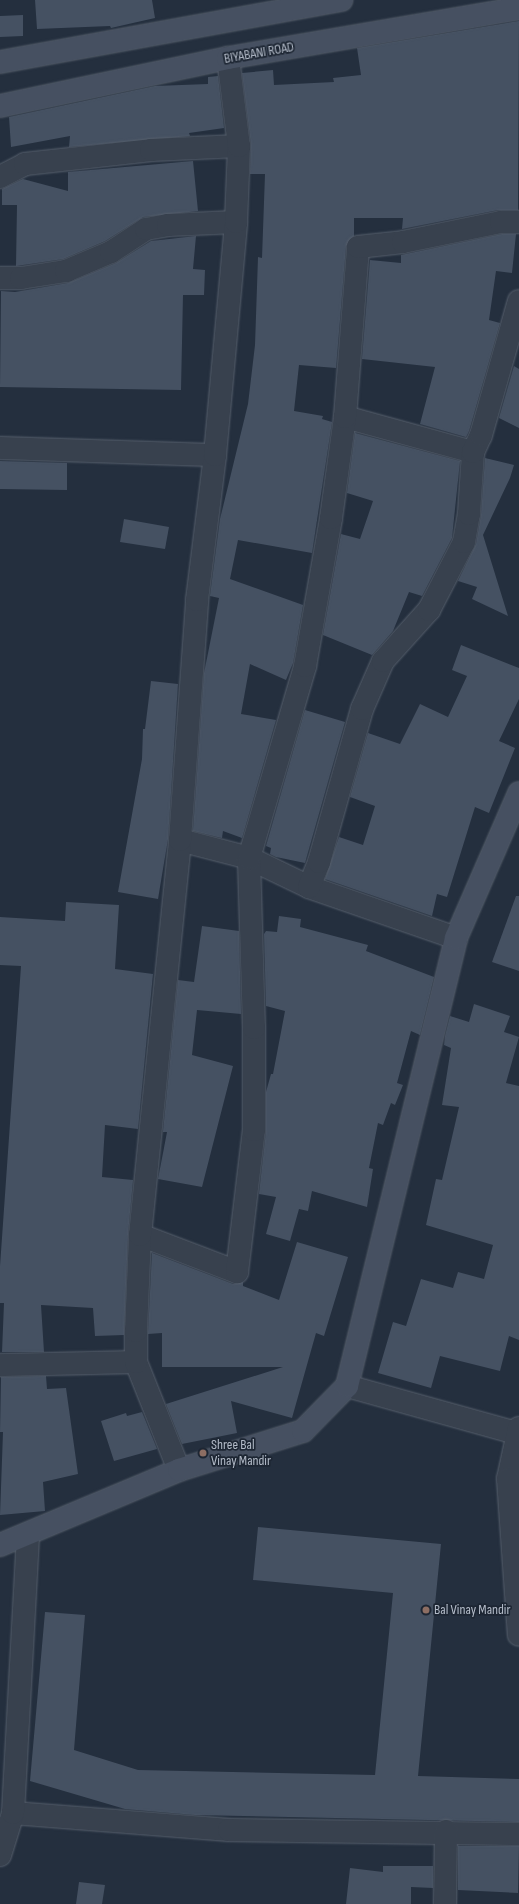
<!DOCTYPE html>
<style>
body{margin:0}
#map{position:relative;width:519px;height:1904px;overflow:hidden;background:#242f3e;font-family:"Sofia Sans Condensed",sans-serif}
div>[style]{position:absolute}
.building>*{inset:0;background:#455162}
.roads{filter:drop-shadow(0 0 1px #565f6c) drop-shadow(0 0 1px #565f6c)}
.street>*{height:22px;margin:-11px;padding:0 11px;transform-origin:11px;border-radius:11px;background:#38414e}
.secondary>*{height:22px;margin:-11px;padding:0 11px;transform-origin:11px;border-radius:11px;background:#465061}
.dots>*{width:11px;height:11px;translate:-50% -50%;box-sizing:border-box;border:2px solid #1d2633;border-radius:50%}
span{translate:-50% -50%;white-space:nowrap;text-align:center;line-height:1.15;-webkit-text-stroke:3.5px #1d2633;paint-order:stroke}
.street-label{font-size:14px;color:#b4bcc9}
.poi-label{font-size:14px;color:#b4bcc9}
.left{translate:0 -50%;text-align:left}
</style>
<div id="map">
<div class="building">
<div style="clip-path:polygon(35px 0,152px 0,155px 18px,111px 28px,110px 26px,37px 29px)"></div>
<div style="clip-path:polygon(23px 15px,23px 36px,0 37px,0 16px)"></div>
<div style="clip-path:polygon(519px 21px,518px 210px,498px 210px,402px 229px,403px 218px,354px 218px,354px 236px,346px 246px,336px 368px,299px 365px,294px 411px,323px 416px,322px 419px,332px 422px,312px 553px,238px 540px,230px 579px,303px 605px,293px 663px,286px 680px,250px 664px,241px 714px,276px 720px,242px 838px,223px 831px,222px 838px,193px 831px,204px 673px,219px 598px,210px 596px,220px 519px,248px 404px,255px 345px,258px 257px,262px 258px,265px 174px,250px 174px,251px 145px,242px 73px,273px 70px,274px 85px,334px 82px,333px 78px,361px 75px,357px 48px)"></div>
<div style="clip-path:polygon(218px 76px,224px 128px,189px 133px,190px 136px,69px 147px,70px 136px,11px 147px,9px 117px,155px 86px,208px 84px,208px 77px)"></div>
<div style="clip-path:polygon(193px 161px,198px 211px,143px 217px,105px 241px,63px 259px,16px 266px,17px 205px,2px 205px,2px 189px,23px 179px,68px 191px,68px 172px)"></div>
<div style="clip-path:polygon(502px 234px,516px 234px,512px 273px,496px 271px,489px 320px,500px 323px,469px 431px,466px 437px,420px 424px,435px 367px,362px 359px,370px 260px,401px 263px,401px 255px)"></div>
<div style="clip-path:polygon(196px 236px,193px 269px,205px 270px,204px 295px,183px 295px,181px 390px,0 387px,1px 291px,15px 292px,68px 283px,116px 263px,151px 241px)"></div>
<div style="clip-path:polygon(514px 366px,519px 369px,519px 428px,499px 418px)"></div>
<div style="clip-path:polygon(355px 433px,460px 461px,452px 538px,422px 596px,409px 592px,393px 631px,372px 655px,323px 635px,341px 534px,360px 539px,373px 501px,347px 493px)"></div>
<div style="clip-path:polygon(485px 458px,514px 465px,510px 478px,483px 535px,508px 616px,472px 599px,477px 587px,458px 581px,476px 544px,481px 515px)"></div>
<div style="clip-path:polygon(0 461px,67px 463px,67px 490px,0 489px)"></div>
<div style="clip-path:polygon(124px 519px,169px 527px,165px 549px,120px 542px)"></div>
<div style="clip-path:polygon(461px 645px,519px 668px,519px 699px,499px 741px,515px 748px,489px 813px,475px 807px,447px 897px,437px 894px,432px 916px,325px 879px,339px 837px,363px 845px,375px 806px,350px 797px,368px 733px,400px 744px,420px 704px,448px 717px,467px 676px,452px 670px)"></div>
<div style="clip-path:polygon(151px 681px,178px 684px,168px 839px,158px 899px,118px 892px,142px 759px,143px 729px,145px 729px)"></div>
<div style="clip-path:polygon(305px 710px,345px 722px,305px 863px,276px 857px,270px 854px,271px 848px,266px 846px)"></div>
<div style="clip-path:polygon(516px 896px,519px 896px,519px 971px,492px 962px)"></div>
<div style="clip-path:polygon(66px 902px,119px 905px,115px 969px,153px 974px,138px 1129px,105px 1125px,102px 1177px,133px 1180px,128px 1234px,124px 1335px,95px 1336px,93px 1308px,41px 1305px,44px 1352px,2px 1352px,4px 1303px,0 1303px,0 1266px,21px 966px,0 965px,0 917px,65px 921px)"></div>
<div style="clip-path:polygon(279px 916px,301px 919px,300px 927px,368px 945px,366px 951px,434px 977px,420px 1035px,411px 1031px,397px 1083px,403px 1085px,395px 1105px,391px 1103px,383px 1125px,378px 1123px,369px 1168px,373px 1169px,367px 1207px,312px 1191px,308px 1211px,299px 1209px,290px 1241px,266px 1234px,276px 1197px,259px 1194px,266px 1131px,266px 1092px,271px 1074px,273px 1074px,285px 1011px,266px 1006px,264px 934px,266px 931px,277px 932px)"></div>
<div style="clip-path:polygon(202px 926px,239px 931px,241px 1014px,197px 1010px,192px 1055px,233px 1066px,202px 1187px,158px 1179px,167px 1132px,163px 1132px,178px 980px,194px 982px)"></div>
<div style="clip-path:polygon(474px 1004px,510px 1016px,504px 1032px,519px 1037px,506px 1083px,519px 1086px,519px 1340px,509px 1336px,500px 1371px,440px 1356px,431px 1388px,378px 1373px,393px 1322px,406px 1326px,421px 1279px,453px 1288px,458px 1272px,484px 1279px,493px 1245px,426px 1225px,436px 1179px,442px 1180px,459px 1107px,442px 1105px,451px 1048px,444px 1045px,445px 1036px,450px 1016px,469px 1022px)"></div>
<div style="clip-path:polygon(297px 1242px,348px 1257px,324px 1336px,316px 1333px,292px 1418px,231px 1401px,237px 1433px,182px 1444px,166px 1404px,283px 1367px,162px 1367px,162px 1333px,148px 1334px,152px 1253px,233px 1284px,243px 1282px,243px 1286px,279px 1300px)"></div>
<div style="clip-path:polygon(46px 1376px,47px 1389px,66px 1388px,78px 1474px,43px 1482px,45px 1511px,0 1515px,3px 1432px,0 1432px,1px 1377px)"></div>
<div style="clip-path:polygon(142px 1412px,157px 1449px,114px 1461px,101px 1421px,126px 1413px,127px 1416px)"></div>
<div style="clip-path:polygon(258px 1527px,441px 1544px,418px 1776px,519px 1779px,519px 1822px,195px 1815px,125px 1809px,30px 1781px,45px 1612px,85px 1615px,74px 1750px,138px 1770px,375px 1775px,393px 1593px,253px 1580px)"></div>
<div style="clip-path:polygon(458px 1846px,519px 1846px,518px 1893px,458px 1890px)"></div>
<div style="clip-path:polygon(383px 1866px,433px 1866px,433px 1888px,411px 1887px,411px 1904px,346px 1904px,350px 1868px,383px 1872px)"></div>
<div style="clip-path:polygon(79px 1882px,105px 1885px,102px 1904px,76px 1904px)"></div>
</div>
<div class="roads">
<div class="street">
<div style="left:0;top:177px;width:28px;rotate:-27deg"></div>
<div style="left:25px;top:164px;width:127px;rotate:-6.3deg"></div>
<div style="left:151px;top:150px;width:88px;rotate:-2.6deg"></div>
<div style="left:0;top:278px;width:21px"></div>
<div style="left:21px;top:278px;width:46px;rotate:-8.8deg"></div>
<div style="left:66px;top:271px;width:49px;rotate:-22.9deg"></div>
<div style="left:111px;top:252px;width:42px;rotate:-33.3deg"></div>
<div style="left:146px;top:229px;width:22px;rotate:-10deg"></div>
<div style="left:168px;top:225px;width:68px;rotate:-2.5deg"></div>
<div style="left:345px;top:417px;width:133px;rotate:15.3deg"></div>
<div style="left:0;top:448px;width:215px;rotate:1.9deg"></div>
<div style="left:180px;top:840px;width:71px;rotate:14.6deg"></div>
<div style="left:249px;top:858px;width:67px;rotate:25.8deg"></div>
<div style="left:309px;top:887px;width:156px;rotate:19.1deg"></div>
<div style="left:309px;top:887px;width:27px;rotate:-68deg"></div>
<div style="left:319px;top:862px;width:159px;rotate:-74.3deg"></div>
<div style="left:362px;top:709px;width:52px;rotate:-66.4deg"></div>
<div style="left:383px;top:661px;width:69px;rotate:-48deg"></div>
<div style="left:429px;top:610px;width:76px;rotate:-62.8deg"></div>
<div style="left:464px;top:542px;width:28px;rotate:-80deg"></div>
<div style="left:469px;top:514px;width:62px;rotate:-86.3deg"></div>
<div style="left:473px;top:452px;width:19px;rotate:-65deg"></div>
<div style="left:481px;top:435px;width:139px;rotate:-74.2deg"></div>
<div style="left:140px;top:1235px;width:104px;rotate:20.9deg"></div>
<div style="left:237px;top:1272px;width:143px;rotate:-83.2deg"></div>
<div style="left:254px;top:1130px;width:102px;rotate:-90deg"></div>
<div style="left:254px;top:1028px;width:170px;rotate:-91.7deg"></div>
<div style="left:249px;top:858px;width:200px;rotate:-73.7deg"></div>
<div style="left:305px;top:666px;width:150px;rotate:-80deg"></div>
<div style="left:331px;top:518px;width:102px;rotate:-82.1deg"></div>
<div style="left:345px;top:417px;width:170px;rotate:-85.6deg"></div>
<div style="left:358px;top:247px;width:45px;rotate:-6.3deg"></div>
<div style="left:403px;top:242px;width:100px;rotate:-11.5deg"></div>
<div style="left:501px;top:222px;width:18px"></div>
<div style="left:0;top:1365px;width:136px;rotate:-1.3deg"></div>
<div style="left:347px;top:1386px;width:176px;rotate:15.5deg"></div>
<div style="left:519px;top:1428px;width:52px;rotate:102.2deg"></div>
<div style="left:508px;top:1479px;width:156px;rotate:86deg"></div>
<div style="left:179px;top:1470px;width:116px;rotate:-111.7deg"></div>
<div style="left:136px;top:1362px;width:31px;rotate:-90deg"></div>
<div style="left:136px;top:1331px;width:96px;rotate:-87.6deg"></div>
<div style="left:140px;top:1235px;width:397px;rotate:-84.2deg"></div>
<div style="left:180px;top:840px;width:241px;rotate:-85.9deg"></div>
<div style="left:197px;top:600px;width:146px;rotate:-82.9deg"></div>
<div style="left:215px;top:455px;width:234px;rotate:-84.8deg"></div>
<div style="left:236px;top:222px;width:76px;rotate:-87.7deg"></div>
<div style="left:239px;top:146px;width:89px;rotate:-97.1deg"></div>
<div style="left:13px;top:1813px;width:217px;rotate:4.5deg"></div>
<div style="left:229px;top:1830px;width:290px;rotate:0.8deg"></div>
<div style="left:0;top:1855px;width:44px;rotate:-72.8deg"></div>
<div style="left:13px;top:1813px;width:278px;rotate:-86.9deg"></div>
<div style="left:445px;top:1904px;width:73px;rotate:-89.2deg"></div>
</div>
<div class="secondary">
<div style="left:0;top:62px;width:347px;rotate:-10.3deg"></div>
<div style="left:0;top:106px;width:233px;rotate:-11.9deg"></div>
<div style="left:228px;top:58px;width:295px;rotate:-9.7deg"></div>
<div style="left:0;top:1545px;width:194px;rotate:-22.7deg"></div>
<div style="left:179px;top:1470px;width:130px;rotate:-17.5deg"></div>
<div style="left:303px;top:1431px;width:63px;rotate:-45.6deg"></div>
<div style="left:347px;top:1386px;width:461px;rotate:-76.3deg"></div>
<div style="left:456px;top:938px;width:158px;rotate:-66.5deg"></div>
</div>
</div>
<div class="dots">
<div style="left:203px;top:1453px;background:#8d6e63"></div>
<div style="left:426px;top:1610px;background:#8d6e63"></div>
</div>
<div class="street-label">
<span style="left:259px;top:53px;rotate:-10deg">BIYABANI ROAD</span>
</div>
<div class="poi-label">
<span class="left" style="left:211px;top:1453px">Shree Bal<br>Vinay Mandir</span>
<span class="left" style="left:434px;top:1610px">Bal Vinay Mandir</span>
</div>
</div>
